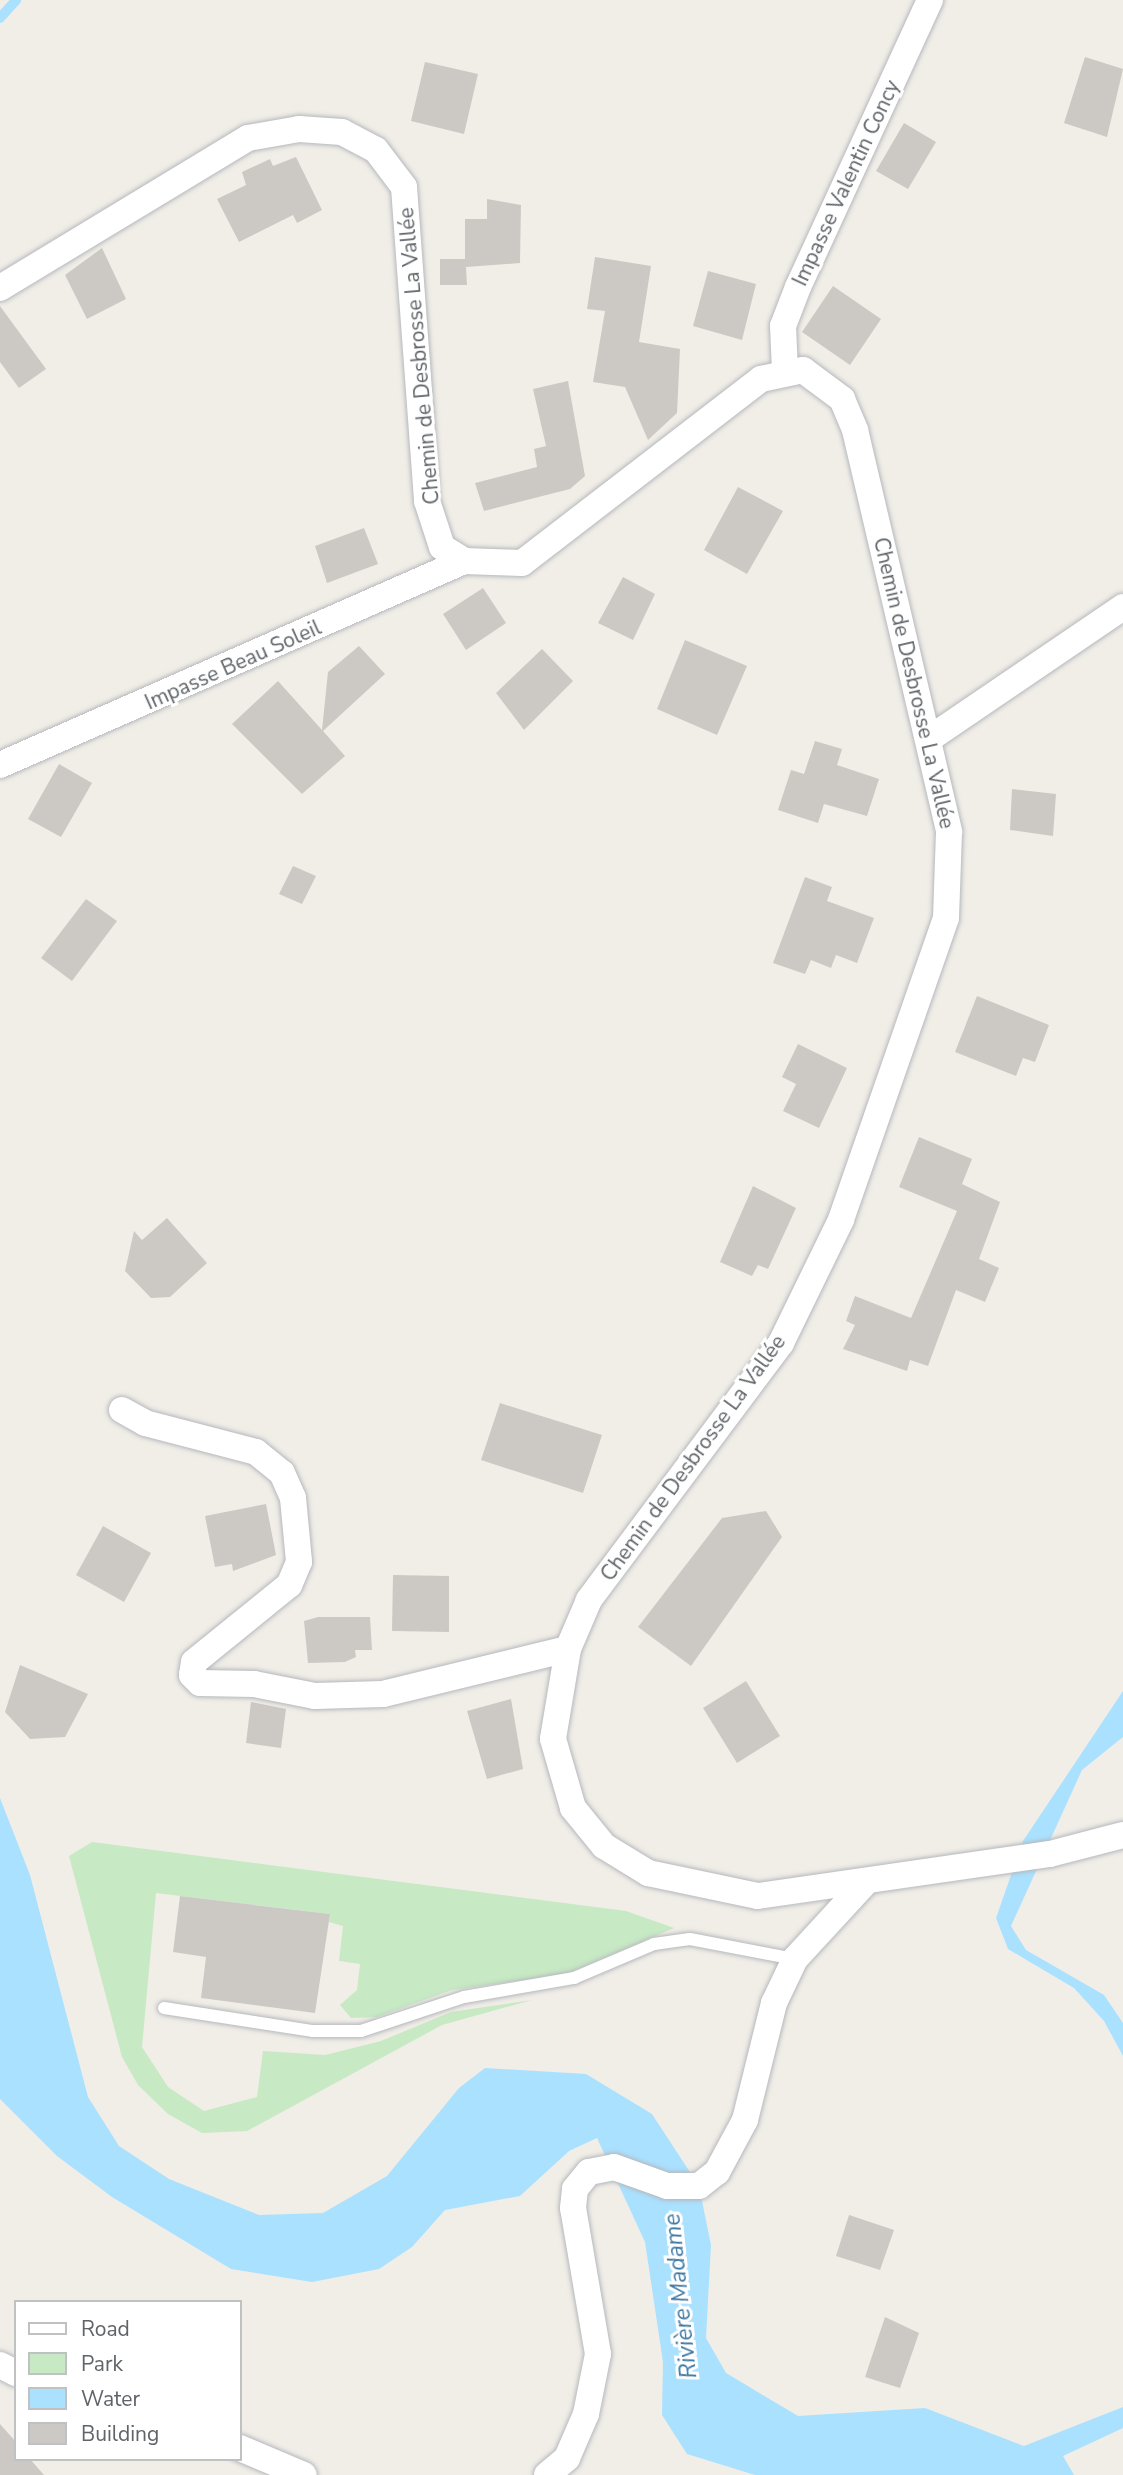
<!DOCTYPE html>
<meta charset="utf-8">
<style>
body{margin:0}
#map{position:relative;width:1123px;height:2475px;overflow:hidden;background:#f1eee8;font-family:"Nunito Sans",sans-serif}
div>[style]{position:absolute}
.green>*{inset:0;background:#c7e9c4}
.water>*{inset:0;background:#aae1ff}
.stream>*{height:10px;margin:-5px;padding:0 5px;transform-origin:5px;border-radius:5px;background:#aae1ff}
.building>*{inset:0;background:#ccc9c5}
.roads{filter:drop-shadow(0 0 2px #b5b8bc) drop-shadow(0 0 2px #b5b8bc)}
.lane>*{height:12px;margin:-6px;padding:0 6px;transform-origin:6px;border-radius:6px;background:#fff}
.street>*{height:26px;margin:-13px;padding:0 13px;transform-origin:13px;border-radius:13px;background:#fff}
span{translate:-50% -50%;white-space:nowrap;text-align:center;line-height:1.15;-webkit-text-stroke:6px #fff;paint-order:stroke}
.street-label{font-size:21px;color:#5f6468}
.water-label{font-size:23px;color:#3d77a3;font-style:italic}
.legend{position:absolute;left:14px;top:2300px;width:228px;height:161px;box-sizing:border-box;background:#fff;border:2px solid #bfc1c3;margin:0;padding:9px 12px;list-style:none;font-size:21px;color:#5f6468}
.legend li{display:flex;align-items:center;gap:14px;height:35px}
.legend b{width:35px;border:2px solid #bfc1c3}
</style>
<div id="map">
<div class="green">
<div style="clip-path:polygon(92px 1842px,626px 1911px,674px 1928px,566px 1974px,452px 1990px,377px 2017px,351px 2018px,340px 2005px,357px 1990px,360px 1964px,339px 1961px,343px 1926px,329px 1922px,330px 1914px,156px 1893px,142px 2047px,168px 2087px,204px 2111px,257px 2097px,263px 2051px,325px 2055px,381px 2041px,451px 2012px,532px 2000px,442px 2025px,247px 2131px,202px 2133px,168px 2114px,138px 2085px,122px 2057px,69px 1856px)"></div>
</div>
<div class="water">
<div style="clip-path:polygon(1123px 1691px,1123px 1737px,1082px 1770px,1011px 1926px,1026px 1950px,1104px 1995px,1123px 2023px,1123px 2056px,1104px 2021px,1074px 1988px,1008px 1949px,996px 1918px,1023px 1841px)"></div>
<div style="clip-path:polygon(0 1798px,30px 1875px,88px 2097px,119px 2146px,169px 2179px,259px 2215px,323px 2213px,387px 2176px,459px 2088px,485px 2068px,586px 2074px,652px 2114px,699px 2186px,711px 2245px,706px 2338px,726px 2373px,798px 2416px,925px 2408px,1024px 2446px,1123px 2407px,1123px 2428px,1063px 2456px,1074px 2475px,755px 2475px,687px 2454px,662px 2415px,663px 2362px,645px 2242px,597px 2138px,569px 2151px,520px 2196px,445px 2210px,412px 2247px,379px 2269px,312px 2282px,231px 2269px,112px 2197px,57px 2156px,0 2099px)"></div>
</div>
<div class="stream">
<div style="left:0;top:18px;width:24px;rotate:-48deg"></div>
</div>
<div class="building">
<div style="clip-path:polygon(1085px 57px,1123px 69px,1107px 137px,1064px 123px)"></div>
<div style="clip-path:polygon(425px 62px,478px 74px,464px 134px,411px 121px)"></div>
<div style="clip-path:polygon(904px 123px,936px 142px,908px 189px,876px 171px)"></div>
<div style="clip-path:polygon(296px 157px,322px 210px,297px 223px,293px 215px,239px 242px,217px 199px,246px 185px,242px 172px,270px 159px,273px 166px)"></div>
<div style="clip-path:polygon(487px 199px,521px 205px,520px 263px,466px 267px,467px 285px,440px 285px,440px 259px,465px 259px,465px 219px,487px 219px)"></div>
<div style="clip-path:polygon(102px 248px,126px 299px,87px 319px,65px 275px)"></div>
<div style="clip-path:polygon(595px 257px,651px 266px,639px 342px,680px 349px,677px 413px,648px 440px,625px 387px,593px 382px,605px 311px,587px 309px)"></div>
<div style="clip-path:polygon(708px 271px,756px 284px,742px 340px,693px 326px)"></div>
<div style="clip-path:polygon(833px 286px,881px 319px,850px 365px,802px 332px)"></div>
<div style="clip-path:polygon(0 306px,46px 369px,19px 388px,0 362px)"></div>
<div style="clip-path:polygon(568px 381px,585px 476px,570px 489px,484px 511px,475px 483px,537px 467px,534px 449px,546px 446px,533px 389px)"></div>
<div style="clip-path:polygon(738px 487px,783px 511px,747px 574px,704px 550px)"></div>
<div style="clip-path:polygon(364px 528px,378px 564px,327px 583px,315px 546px)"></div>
<div style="clip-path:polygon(623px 577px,655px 594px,633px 640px,598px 623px)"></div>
<div style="clip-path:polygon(483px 588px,506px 623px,466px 650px,443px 614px)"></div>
<div style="clip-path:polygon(685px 640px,747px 666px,717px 735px,657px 709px)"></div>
<div style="clip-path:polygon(359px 646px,385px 674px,323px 731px,345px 756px,302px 794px,232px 724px,278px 681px,322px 730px,328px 672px)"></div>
<div style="clip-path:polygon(542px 649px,573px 681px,524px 730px,496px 693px)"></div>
<div style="clip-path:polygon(815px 741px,842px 749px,837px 765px,879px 779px,867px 816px,824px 804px,818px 823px,778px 810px,791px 770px,804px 774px)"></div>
<div style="clip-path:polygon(59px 764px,92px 783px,61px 837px,28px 819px)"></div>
<div style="clip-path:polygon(1012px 789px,1056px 794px,1053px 836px,1010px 830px)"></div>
<div style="clip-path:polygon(293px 866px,316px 876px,302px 904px,279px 894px)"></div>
<div style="clip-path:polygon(805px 877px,832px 887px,827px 901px,874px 918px,857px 963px,836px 955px,831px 968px,811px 960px,805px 974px,773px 963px)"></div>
<div style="clip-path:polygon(86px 899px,117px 921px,72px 981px,41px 958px)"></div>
<div style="clip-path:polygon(977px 996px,1049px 1025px,1035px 1062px,1023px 1058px,1016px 1076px,955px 1052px)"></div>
<div style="clip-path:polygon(798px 1044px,847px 1068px,819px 1128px,783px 1111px,796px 1084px,782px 1077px)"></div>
<div style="clip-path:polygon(919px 1137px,972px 1159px,962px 1184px,1000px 1202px,979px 1259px,999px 1268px,985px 1302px,956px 1290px,928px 1366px,910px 1360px,907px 1371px,843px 1349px,855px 1325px,846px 1321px,855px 1296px,911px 1318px,957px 1211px,899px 1187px)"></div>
<div style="clip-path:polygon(753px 1186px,796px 1208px,768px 1269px,758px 1265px,752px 1276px,720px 1262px)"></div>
<div style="clip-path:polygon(167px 1218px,207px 1263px,170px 1297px,151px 1298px,125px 1271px,134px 1231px,142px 1240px)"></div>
<div style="clip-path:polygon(500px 1403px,602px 1435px,583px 1493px,481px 1460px)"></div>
<div style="clip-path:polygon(266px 1504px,276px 1555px,233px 1571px,232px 1564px,215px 1567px,205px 1516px)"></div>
<div style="clip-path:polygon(766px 1511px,782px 1537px,691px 1666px,638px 1627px,722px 1518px)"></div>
<div style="clip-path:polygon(103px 1526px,151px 1553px,124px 1602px,76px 1575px)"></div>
<div style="clip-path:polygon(393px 1575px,449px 1576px,449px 1632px,392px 1631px)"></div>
<div style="clip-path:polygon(318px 1617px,370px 1617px,372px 1650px,355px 1650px,356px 1657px,345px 1662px,308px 1663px,304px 1621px)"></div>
<div style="clip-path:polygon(20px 1665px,88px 1694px,65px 1737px,30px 1739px,5px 1712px)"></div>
<div style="clip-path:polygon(746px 1681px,780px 1736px,737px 1763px,703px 1708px)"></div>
<div style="clip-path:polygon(511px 1699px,523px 1769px,487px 1779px,467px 1711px)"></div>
<div style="clip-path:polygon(251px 1702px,286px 1709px,281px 1748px,246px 1743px)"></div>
<div style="clip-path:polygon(180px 1896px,330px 1914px,315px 2013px,201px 1998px,206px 1957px,173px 1952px)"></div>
<div style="clip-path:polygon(849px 2215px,894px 2230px,880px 2270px,836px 2256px)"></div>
<div style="clip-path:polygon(885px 2317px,919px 2333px,900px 2388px,865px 2377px)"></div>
<div style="clip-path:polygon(0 2424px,16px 2442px,16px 2459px,30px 2459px,44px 2475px,0 2475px)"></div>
</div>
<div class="roads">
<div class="lane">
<div style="left:164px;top:2008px;width:151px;rotate:8.8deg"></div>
<div style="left:313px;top:2031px;width:48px"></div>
<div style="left:361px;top:2031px;width:108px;rotate:-18.3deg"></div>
<div style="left:464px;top:1997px;width:112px;rotate:-9.8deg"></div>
<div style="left:574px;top:1978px;width:87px;rotate:-23deg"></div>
<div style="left:654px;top:1944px;width:36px;rotate:-8deg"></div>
<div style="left:690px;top:1939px;width:107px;rotate:10.8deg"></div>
</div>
<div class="street">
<div style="left:0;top:288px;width:290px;rotate:-31.2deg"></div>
<div style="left:248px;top:138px;width:52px;rotate:-10deg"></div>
<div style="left:299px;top:129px;width:43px;rotate:4deg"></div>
<div style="left:342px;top:132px;width:38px;rotate:28deg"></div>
<div style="left:376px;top:150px;width:46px;rotate:52.9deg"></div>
<div style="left:404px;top:187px;width:315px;rotate:85.8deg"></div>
<div style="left:427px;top:501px;width:48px;rotate:71.9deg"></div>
<div style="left:442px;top:547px;width:26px;rotate:32deg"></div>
<div style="left:464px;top:561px;width:58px;rotate:2deg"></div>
<div style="left:522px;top:563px;width:302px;rotate:-37.6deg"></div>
<div style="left:761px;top:379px;width:43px;rotate:-12.1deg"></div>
<div style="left:803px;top:370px;width:49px;rotate:36.6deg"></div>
<div style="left:842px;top:399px;width:34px;rotate:67deg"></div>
<div style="left:855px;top:430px;width:413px;rotate:76.8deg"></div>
<div style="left:949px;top:832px;width:86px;rotate:92deg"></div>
<div style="left:946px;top:918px;width:320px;rotate:109.2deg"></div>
<div style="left:841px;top:1220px;width:137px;rotate:116deg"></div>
<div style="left:781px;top:1343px;width:321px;rotate:126.8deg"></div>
<div style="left:589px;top:1600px;width:53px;rotate:113.2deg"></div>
<div style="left:568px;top:1649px;width:91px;rotate:99.5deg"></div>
<div style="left:553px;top:1739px;width:72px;rotate:73.8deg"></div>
<div style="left:573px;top:1808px;width:49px;rotate:50.8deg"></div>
<div style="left:604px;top:1846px;width:52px;rotate:31.5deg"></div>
<div style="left:648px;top:1873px;width:112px;rotate:11.8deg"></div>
<div style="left:758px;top:1896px;width:295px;rotate:-8.2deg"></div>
<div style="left:1050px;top:1854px;width:75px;rotate:-14.6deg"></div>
<div style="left:785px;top:371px;width:45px;rotate:-92.5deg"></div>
<div style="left:783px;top:326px;width:42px;rotate:-69deg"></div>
<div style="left:798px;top:287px;width:316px;rotate:-65.3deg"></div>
<div style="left:929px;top:739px;width:235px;rotate:-34.2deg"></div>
<div style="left:0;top:765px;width:507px;rotate:-23.73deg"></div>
<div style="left:122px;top:1410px;width:26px;rotate:29deg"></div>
<div style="left:145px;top:1423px;width:115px;rotate:14.6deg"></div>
<div style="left:256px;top:1452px;width:33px;rotate:39deg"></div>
<div style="left:282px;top:1473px;width:27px;rotate:66deg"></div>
<div style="left:293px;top:1498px;width:64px;rotate:84.6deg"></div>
<div style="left:299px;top:1562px;width:25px;rotate:113deg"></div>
<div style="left:289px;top:1585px;width:122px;rotate:141deg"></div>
<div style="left:194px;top:1662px;width:13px;rotate:99deg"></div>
<div style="left:192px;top:1675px;width:11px;rotate:45deg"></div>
<div style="left:200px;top:1683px;width:54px;rotate:1.1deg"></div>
<div style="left:254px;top:1684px;width:62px;rotate:11.1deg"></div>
<div style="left:315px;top:1696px;width:68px;rotate:-1.7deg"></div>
<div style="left:383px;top:1694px;width:190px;rotate:-13.7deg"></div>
<div style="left:0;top:2365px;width:18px;rotate:27deg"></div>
<div style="left:240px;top:2448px;width:69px;rotate:22.9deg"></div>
<div style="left:547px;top:2475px;width:26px;rotate:-40deg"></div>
<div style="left:567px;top:2458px;width:48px;rotate:-66.6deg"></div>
<div style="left:586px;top:2414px;width:61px;rotate:-78.7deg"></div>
<div style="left:598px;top:2354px;width:148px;rotate:-99.7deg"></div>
<div style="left:573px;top:2208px;width:19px;rotate:-84deg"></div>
<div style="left:575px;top:2189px;width:22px;rotate:-51deg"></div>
<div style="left:589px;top:2172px;width:25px;rotate:-11deg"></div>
<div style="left:614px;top:2167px;width:56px;rotate:19.7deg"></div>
<div style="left:667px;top:2186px;width:32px"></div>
<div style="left:699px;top:2186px;width:23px;rotate:-38deg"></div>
<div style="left:717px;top:2172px;width:59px;rotate:-61.7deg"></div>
<div style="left:745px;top:2120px;width:121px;rotate:-76.1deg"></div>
<div style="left:774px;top:2003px;width:49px;rotate:-64.5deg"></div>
<div style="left:795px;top:1959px;width:102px;rotate:-47.4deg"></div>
</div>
</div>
<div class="street-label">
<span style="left:846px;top:183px;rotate:-65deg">Impasse Valentin Concy</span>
<span style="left:419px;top:356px;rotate:-95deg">Chemin de Desbrosse La Vallée</span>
<span style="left:233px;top:665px;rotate:-24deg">Impasse Beau Soleil</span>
<span style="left:914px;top:683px;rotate:77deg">Chemin de Desbrosse La Vallée</span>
<span style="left:693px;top:1458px;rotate:-54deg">Chemin de Desbrosse La Vallée</span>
</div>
<div class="water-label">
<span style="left:681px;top:2296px;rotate:-96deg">Rivière Madame</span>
</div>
<ul class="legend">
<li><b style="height:9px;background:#fff"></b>Road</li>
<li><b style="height:19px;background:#c7e9c4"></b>Park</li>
<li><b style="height:19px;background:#aae1ff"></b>Water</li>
<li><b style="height:19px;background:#ccc9c5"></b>Building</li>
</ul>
</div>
